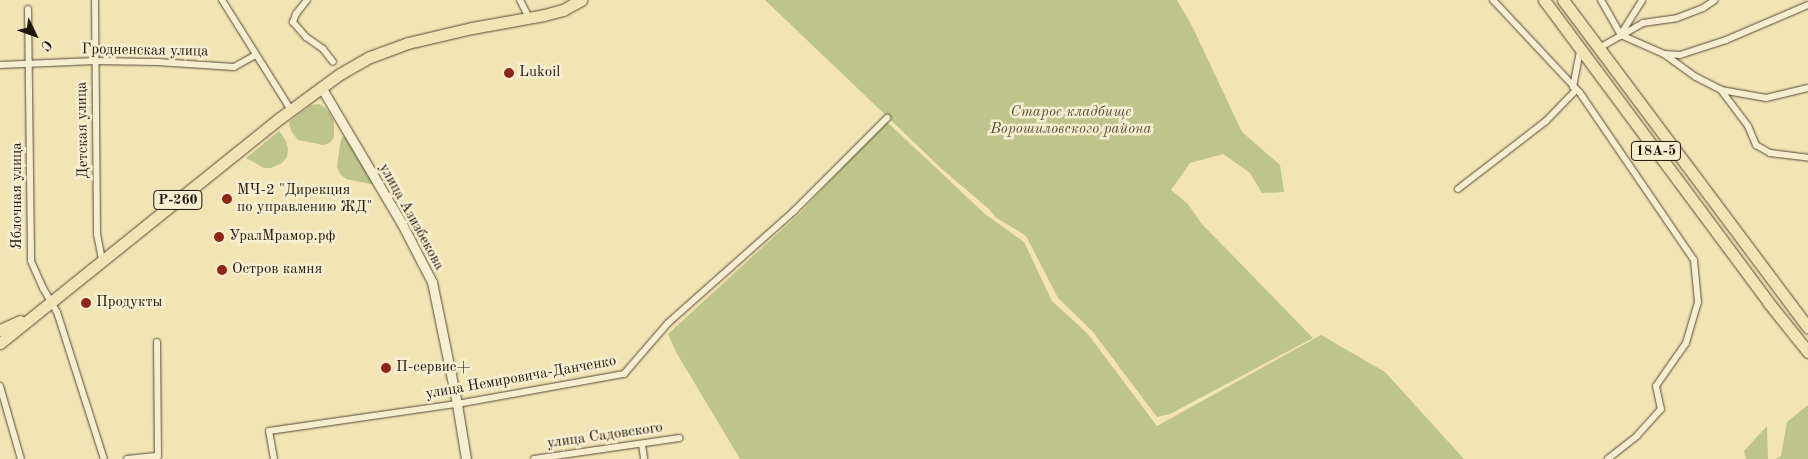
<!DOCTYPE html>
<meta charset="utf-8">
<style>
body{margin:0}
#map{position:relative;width:1808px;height:459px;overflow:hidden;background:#f3e4b5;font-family:"Old Standard TT",serif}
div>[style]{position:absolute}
.green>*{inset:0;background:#bdc48c}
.roads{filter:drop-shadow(0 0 1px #554936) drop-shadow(0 0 1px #554936)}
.minor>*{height:6px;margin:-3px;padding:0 3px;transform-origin:3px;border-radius:3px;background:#f7edcf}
.secondary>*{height:9px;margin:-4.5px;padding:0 4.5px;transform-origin:4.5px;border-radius:4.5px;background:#f7edcf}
.trunk>*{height:11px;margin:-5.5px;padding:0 5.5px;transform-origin:5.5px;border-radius:5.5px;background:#f3e4b5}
.dots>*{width:14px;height:14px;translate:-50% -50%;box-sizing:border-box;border:2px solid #f7edcf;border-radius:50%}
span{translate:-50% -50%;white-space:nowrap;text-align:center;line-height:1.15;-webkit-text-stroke:5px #f7edcf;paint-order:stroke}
.shield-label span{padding:1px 4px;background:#f7edcf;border:1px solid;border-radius:4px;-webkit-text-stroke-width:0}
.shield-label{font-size:14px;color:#20150b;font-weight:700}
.street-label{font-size:15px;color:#20150b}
.poi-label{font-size:15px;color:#20150b}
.left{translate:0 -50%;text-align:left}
.park-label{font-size:15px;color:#575238;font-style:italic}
.north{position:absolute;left:10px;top:10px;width:50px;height:50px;-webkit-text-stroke:4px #f7edcf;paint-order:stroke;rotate:132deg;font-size:14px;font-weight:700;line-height:20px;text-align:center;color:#20150b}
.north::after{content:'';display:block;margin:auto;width:18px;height:22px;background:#20150b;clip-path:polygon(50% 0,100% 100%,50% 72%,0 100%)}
</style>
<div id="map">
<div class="green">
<div style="clip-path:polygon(765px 0,1177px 0,1192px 26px,1242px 132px,1280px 165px,1284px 192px,1262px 193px,1250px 173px,1223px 154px,1190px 163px,1171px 190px,1188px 204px,1201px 223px,1313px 338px,1170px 414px,1157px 417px,1093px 332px,1058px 298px,1026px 236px,995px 217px,990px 210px,942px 169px)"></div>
<div style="clip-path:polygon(320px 104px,328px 111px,334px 121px,334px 137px,330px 143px,323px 145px,298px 140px,291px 131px,289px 122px,311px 105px)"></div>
<div style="clip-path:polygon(886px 121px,985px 214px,1024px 242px,1052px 301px,1087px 333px,1157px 426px,1321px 335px,1385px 372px,1464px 459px,740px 459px,676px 352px,668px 334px,800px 213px)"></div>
<div style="clip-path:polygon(279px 131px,286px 141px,288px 149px,287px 157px,282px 163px,271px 168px,264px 168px,246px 158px)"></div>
<div style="clip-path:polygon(345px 136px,375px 185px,346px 179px,340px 174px,337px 167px,340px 145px,342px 137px)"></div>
<div style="clip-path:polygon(1808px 405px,1808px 459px,1776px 459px,1781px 456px,1787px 422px)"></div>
<div style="clip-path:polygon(1767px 426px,1768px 459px,1746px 459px,1744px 451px)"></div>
</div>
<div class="roads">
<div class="minor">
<div style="left:95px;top:0;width:234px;rotate:89.5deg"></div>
<div style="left:97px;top:234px;width:25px;rotate:79deg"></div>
<div style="left:222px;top:0;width:130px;rotate:57.9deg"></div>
<div style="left:307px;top:0;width:18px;rotate:128deg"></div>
<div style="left:296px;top:14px;width:9px;rotate:111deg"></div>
<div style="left:293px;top:22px;width:20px;rotate:49deg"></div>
<div style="left:306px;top:37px;width:21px;rotate:35deg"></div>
<div style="left:323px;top:49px;width:16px;rotate:52deg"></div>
<div style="left:520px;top:0;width:20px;rotate:63deg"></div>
<div style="left:1493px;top:0;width:127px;rotate:46.9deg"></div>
<div style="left:1580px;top:93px;width:202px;rotate:55.7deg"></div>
<div style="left:1694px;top:260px;width:42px;rotate:84.6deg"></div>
<div style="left:1698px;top:302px;width:43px;rotate:106.3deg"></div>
<div style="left:1686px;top:343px;width:52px;rotate:124.9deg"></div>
<div style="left:1656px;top:386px;width:24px;rotate:78deg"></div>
<div style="left:1661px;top:409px;width:36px;rotate:132deg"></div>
<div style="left:1637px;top:436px;width:37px;rotate:142deg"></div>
<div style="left:1601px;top:0;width:40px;rotate:60.3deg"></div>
<div style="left:1621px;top:35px;width:47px;rotate:23.8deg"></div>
<div style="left:1664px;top:54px;width:39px;rotate:36deg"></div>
<div style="left:1696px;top:77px;width:28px;rotate:27deg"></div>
<div style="left:1721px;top:90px;width:45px;rotate:53.1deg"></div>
<div style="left:1748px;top:126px;width:21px;rotate:67deg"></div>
<div style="left:1756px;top:145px;width:16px;rotate:30deg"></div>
<div style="left:1770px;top:153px;width:38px;rotate:7deg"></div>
<div style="left:28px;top:9px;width:252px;rotate:89.3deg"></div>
<div style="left:31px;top:261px;width:30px;rotate:66deg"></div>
<div style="left:43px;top:288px;width:28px;rotate:60deg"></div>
<div style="left:57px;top:312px;width:154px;rotate:72.3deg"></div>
<div style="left:1621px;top:34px;width:40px;rotate:-58deg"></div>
<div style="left:1599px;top:48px;width:51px;rotate:-29.6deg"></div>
<div style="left:1643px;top:23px;width:34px;rotate:-8deg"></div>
<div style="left:1677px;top:18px;width:28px;rotate:-21deg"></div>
<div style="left:1703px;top:8px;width:14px;rotate:-34deg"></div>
<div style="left:1664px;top:54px;width:16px;rotate:4deg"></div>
<div style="left:1680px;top:55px;width:48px;rotate:-18.1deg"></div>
<div style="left:1726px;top:40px;width:89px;rotate:-23.1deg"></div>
<div style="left:0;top:65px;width:95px;rotate:-2.4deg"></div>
<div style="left:95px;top:61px;width:63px;rotate:0.9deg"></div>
<div style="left:158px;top:62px;width:76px;rotate:3.8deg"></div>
<div style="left:234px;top:67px;width:25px;rotate:-29deg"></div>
<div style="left:1573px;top:87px;width:38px;rotate:-79deg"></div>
<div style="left:1721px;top:90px;width:46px;rotate:10.1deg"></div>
<div style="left:1766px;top:98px;width:43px;rotate:-13.4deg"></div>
<div style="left:1458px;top:189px;width:111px;rotate:-37.7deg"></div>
<div style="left:1546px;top:121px;width:43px;rotate:-45.9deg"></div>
<div style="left:0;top:386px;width:76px;rotate:74deg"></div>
<div style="left:642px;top:444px;width:15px;rotate:82deg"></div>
<div style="left:127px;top:459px;width:31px;rotate:-6deg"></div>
<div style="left:158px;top:456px;width:114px;rotate:-90.5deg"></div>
<div style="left:274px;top:459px;width:28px;rotate:-100deg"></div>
<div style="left:269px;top:431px;width:190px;rotate:-8.2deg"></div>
<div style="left:457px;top:404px;width:170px;rotate:-10.2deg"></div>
<div style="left:624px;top:374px;width:67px;rotate:-49.2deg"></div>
<div style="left:668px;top:323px;width:169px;rotate:-41.6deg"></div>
<div style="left:794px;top:211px;width:132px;rotate:-45deg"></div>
<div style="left:534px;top:459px;width:147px;rotate:-8.2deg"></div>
</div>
<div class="secondary">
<div style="left:321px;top:87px;width:159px;rotate:59.4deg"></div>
<div style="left:402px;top:224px;width:65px;rotate:62.7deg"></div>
<div style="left:432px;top:282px;width:125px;rotate:78.4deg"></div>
<div style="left:457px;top:404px;width:56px;rotate:80.7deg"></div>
</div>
<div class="trunk">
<div style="left:1544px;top:0;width:376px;rotate:53.4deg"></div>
<div style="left:1768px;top:302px;width:64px;rotate:51.3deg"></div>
<div style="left:1563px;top:0;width:409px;rotate:53.2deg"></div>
<div style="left:0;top:330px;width:22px;rotate:-24deg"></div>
<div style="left:0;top:343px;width:359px;rotate:-38.8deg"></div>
<div style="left:280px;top:118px;width:74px;rotate:-36.3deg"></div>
<div style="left:340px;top:74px;width:34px;rotate:-30deg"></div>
<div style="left:370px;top:57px;width:40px;rotate:-20.2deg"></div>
<div style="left:408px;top:43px;width:66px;rotate:-13.2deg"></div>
<div style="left:472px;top:28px;width:73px;rotate:-10.2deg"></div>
<div style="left:544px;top:15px;width:20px;rotate:-15deg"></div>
<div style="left:563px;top:10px;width:21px;rotate:-29deg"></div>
</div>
</div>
<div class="dots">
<div style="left:509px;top:73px;background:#8f2418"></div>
<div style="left:227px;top:199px;background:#8f2418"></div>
<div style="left:219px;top:237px;background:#8f2418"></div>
<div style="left:222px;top:270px;background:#8f2418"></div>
<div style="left:86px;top:303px;background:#8f2418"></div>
<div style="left:386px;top:368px;background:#8f2418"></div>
</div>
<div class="shield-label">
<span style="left:1656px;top:151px">18А-5</span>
<span style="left:178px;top:200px">Р-260</span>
</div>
<div class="street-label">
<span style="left:145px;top:51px;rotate:1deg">Гродненская улица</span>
<span style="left:83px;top:130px;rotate:-91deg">Детская улица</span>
<span style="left:18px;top:196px;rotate:-90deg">Яблочная улица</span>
<span style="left:411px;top:217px;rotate:61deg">улица Азизбекова</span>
<span style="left:521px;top:378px;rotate:-10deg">улица Немировича-Данченко</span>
<span style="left:605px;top:436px;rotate:-8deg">улица Садовского</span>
</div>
<div class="poi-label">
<span class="left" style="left:519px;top:73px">Lukoil</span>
<span class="left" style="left:237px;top:199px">МЧ-2 "Дирекция<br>по управлению ЖД"</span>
<span class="left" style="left:229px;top:237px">УралМрамор.рф</span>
<span class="left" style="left:232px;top:270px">Остров камня</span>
<span class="left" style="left:96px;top:303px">Продукты</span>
<span class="left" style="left:396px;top:368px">П-сервис+</span>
</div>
<div class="park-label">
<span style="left:1071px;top:121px">Старое кладбище<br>Ворошиловского района</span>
</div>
<div class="north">С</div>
</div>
